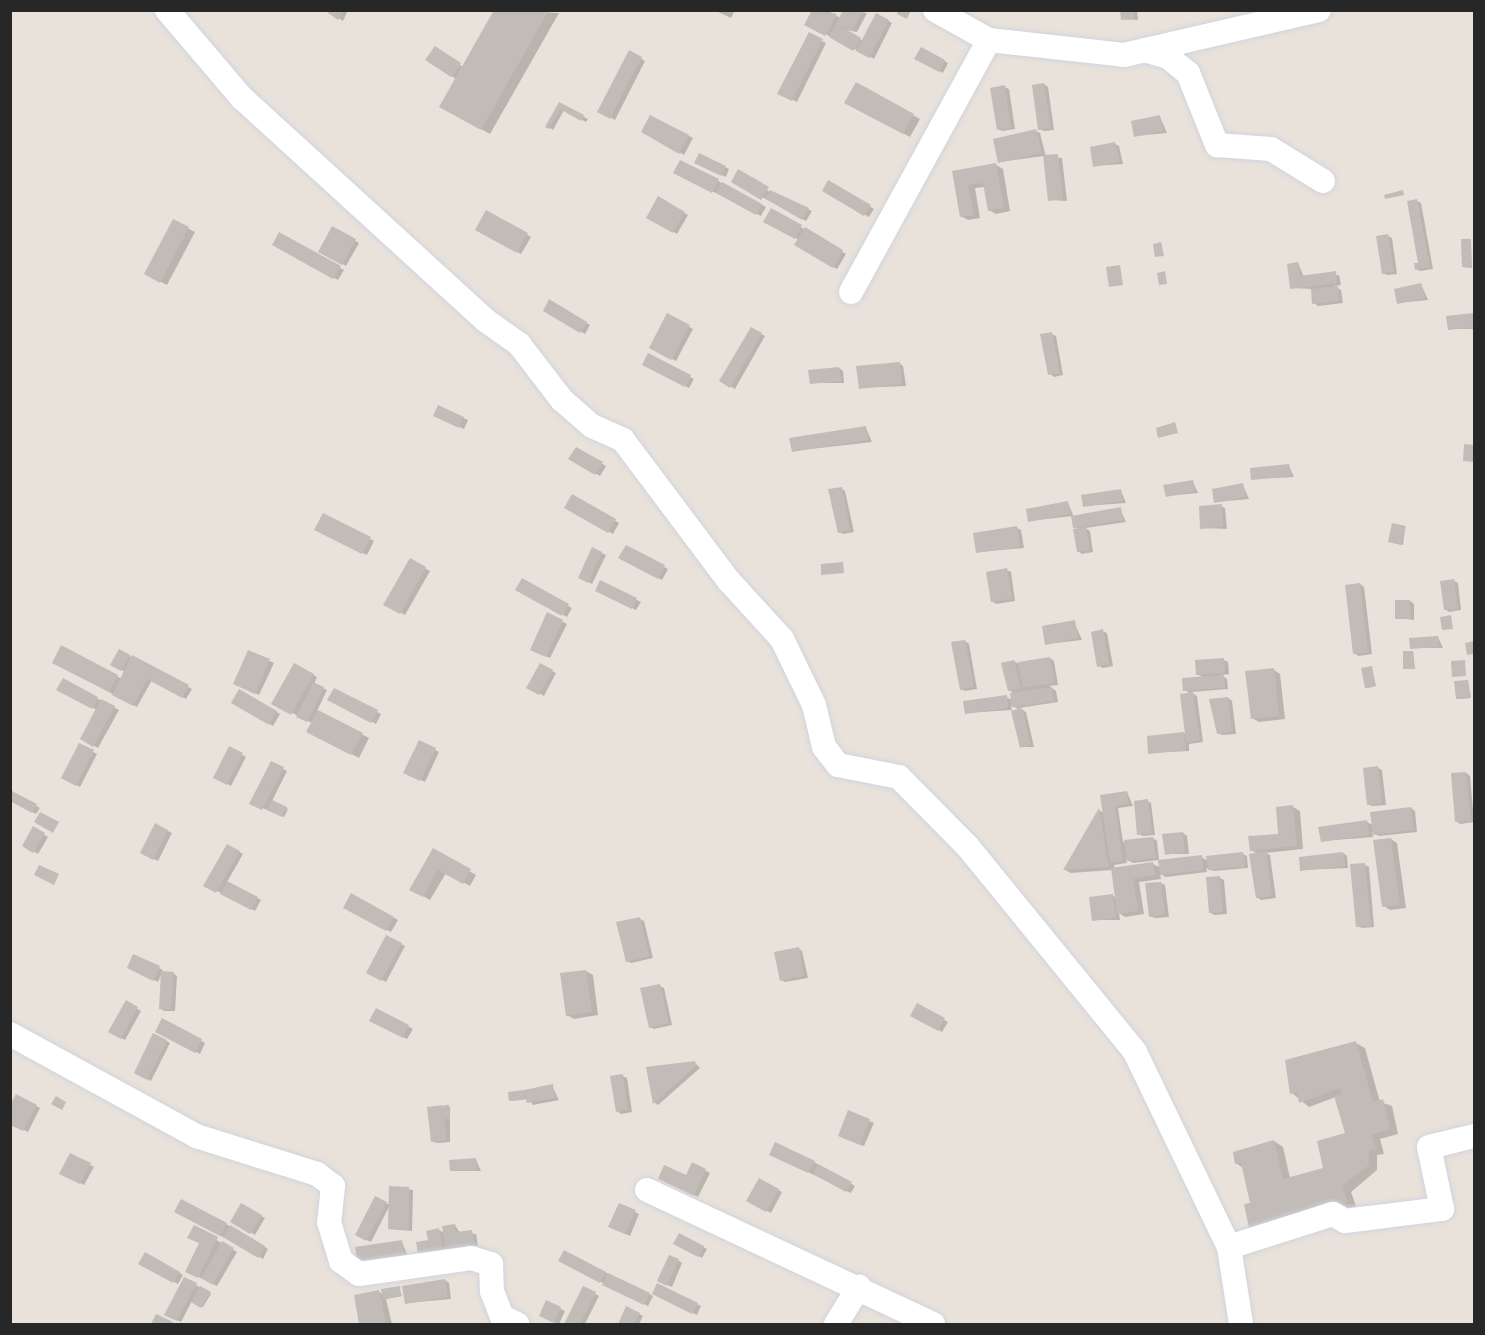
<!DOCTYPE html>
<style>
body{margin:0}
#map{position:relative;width:1485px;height:1335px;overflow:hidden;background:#e9e2da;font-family:"DejaVu Sans",sans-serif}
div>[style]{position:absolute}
.shadow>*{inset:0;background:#0003}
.building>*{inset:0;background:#c1bcb7}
.roads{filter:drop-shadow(0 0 2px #d0d3df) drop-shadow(0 0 2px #d0d3df)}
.minor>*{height:24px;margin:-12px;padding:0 12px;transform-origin:12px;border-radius:12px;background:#fff}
span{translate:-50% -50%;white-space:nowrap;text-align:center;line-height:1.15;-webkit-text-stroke:6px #fff;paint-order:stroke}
.frame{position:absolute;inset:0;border:12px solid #272727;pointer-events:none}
</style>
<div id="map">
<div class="shadow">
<div style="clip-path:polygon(326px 10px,348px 10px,343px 21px)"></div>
<div style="clip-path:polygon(495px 10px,559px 13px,490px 134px,441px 106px,456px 79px,427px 60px,435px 48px,463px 67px)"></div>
<div style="clip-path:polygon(714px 10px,735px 10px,731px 18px)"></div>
<div style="clip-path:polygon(814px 10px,827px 10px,840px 18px,844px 10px,867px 13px,857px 32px,842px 29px,863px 41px,877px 15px,892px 23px,874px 59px,806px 24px)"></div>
<div style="clip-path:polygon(1122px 10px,1137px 10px,1138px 20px,1122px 19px)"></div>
<div style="clip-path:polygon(809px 34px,826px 43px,797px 102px,779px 93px)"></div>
<div style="clip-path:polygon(921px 49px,948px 63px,943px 73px,916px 59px)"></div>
<div style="clip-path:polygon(630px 52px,645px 61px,615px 120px,599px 111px)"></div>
<div style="clip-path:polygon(856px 84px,920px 119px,910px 137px,846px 102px)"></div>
<div style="clip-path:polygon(1044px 84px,1048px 87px,1054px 130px,1044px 131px,1039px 129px)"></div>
<div style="clip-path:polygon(1004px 87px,1009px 89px,1015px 129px,1002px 131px,998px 129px)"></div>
<div style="clip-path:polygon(559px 104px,588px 119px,586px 122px,564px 110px,553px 130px,547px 126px)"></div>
<div style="clip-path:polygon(651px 117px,693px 138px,684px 155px,643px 131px)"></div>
<div style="clip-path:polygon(1160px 117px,1167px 133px,1135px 136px)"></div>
<div style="clip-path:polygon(1036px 131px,1040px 133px,1046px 157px,1062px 158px,1067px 201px,1050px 200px,1044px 156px,1000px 162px)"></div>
<div style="clip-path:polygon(1115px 144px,1119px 146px,1123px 164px,1095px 166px)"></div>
<div style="clip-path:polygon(700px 165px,725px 167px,729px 169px,726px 177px)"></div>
<div style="clip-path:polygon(996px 165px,1003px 169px,1010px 211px,996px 214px,989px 210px,985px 187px,975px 188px,980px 218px,968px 220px,961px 216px,953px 172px)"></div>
<div style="clip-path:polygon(739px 171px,771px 193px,812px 211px,806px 221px,733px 181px)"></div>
<div style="clip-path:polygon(675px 172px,718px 181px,766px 207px,761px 216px)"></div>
<div style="clip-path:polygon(829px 182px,874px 209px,869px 217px,824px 191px)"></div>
<div style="clip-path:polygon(658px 199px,688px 215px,677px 234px,648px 217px)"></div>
<div style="clip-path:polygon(1417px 201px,1421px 203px,1433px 269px,1420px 271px,1416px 269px,1420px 264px)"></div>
<div style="clip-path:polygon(772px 210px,846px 254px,837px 269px,796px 245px,799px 240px,765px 221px)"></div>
<div style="clip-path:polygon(487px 212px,531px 237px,521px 254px,477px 230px)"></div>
<div style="clip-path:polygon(173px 221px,195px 232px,167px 285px,146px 274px)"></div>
<div style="clip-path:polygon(333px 228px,359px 243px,346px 266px,320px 251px)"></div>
<div style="clip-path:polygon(280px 234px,344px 270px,338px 280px,274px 245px)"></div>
<div style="clip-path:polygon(1388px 236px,1392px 238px,1397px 274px,1387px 275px,1383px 273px)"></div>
<div style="clip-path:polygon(1471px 240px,1472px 268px,1465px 267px,1463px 267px)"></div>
<div style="clip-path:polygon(1298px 263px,1304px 277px,1339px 275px,1341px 285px,1334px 286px,1341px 290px,1343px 303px,1318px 306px,1314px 303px,1312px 289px,1292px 288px)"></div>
<div style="clip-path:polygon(1421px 284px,1428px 300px,1398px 303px)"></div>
<div style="clip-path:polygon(550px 301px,590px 325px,585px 334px,545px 310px)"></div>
<div style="clip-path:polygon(668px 315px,693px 329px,676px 361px,651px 348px)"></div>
<div style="clip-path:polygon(1474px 315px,1474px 329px,1449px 329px,1448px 317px)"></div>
<div style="clip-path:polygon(752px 329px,765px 336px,735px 389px,721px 381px)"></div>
<div style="clip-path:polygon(1051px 334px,1056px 336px,1063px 375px,1054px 377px,1050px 374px)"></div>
<div style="clip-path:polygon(649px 355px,694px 379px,689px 388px,644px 364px)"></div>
<div style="clip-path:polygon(899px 363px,903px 366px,906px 386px,860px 388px)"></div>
<div style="clip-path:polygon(839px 368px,843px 371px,844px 383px,811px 383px)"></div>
<div style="clip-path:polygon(439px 407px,468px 420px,464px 429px,439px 418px)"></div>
<div style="clip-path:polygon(866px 428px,872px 442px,793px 451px)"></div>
<div style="clip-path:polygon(576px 449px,606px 466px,600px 476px,570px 459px)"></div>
<div style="clip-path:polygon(1289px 466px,1294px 477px,1252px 479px)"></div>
<div style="clip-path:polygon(1193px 482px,1198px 493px,1167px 496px)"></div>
<div style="clip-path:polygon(1243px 485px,1249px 499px,1216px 502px)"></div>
<div style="clip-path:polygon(841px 488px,845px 491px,854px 532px,843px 534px,839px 532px)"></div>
<div style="clip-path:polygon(1121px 491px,1126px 503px,1085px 506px)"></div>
<div style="clip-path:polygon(573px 496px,619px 523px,613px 534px,566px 507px)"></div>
<div style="clip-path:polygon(1068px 503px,1074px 517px,1120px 509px,1126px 522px,1085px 528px,1090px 531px,1093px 552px,1082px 554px,1078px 551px,1080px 530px,1075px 527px,1073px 516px,1029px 521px)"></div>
<div style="clip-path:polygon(1221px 506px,1225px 508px,1227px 529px,1202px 528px)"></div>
<div style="clip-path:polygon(323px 515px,374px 541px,367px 555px,316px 529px)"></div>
<div style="clip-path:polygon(1017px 528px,1021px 530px,1024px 548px,978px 552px)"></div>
<div style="clip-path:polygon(1405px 528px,1403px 545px,1391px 542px)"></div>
<div style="clip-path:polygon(626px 547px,668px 569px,662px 580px,620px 557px)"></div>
<div style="clip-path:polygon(593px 549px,606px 555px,592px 584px,584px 580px)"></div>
<div style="clip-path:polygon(410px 560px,430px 571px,405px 615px,385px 604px)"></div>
<div style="clip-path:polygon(1007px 570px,1011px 572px,1015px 601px,996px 604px,992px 601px)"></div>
<div style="clip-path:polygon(522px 580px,572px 608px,567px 617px,517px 589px)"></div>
<div style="clip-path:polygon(1454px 581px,1458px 583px,1461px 610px,1449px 612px,1445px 609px)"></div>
<div style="clip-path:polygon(601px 582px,641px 602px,636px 610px,597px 590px)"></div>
<div style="clip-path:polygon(1360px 584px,1364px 587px,1372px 654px,1359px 656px,1355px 654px)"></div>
<div style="clip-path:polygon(1410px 601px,1414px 604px,1414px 620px,1397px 618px)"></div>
<div style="clip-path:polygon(548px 614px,567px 624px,550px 658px,535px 652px)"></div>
<div style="clip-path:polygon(1074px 622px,1082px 640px,1047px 644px)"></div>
<div style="clip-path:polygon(1102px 631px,1107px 633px,1113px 666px,1103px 668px,1099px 666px)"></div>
<div style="clip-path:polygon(1438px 637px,1443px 648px,1411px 648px)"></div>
<div style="clip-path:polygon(965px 641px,969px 644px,977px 689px,965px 691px,961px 689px)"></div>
<div style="clip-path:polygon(62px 647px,122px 679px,125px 672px,112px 664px,120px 651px,192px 689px,186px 699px,152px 680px,137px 707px,60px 666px)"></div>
<div style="clip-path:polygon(249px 652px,274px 663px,259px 695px,239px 686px)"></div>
<div style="clip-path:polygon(1413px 652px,1415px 669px,1405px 669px)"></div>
<div style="clip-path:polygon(1050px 658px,1054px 661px,1058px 685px,1049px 686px,1056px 691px,1058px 702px,1019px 708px,1026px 712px,1034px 747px,1021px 747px,1020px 710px,1011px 705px,1012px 710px,966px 713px,1006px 697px,1012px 700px,1015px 694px,1009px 690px,1014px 661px,1020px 665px)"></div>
<div style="clip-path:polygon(1224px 660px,1228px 662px,1229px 674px,1221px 675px,1227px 679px,1228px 689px,1191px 692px,1197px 696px,1203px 742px,1189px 744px,1189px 751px,1150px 753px,1148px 737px,1187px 733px,1191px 694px,1185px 690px,1204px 678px,1197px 674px)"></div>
<div style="clip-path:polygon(295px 665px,317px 677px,314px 684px,327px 690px,317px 711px,369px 738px,359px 758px,315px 735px,312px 723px,273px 703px)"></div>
<div style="clip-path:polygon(540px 665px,556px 673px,544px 696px,528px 687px)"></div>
<div style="clip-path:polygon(1372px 668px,1376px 686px,1368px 688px,1366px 687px)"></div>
<div style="clip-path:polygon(1274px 670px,1280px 674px,1285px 719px,1259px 722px,1252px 718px)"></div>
<div style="clip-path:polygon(63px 680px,119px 710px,98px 748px,82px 739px,97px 710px,58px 689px)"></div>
<div style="clip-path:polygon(1468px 681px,1471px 698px,1459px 699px,1458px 699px)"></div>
<div style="clip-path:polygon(334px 690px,381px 714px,376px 724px,329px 699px)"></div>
<div style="clip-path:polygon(240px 691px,280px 714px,273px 726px,233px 703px)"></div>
<div style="clip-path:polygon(1228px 698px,1232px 701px,1236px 734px,1222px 735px,1218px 733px)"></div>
<div style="clip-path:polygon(420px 742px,439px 752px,425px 782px,405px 772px)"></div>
<div style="clip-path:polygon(80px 745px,97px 754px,80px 787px,63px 777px)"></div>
<div style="clip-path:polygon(230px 748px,246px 757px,231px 786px,215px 777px)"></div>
<div style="clip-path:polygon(272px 763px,287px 771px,272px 801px,288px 809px,284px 817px,251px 803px)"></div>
<div style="clip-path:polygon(1378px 768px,1382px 770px,1386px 805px,1372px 806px,1368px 804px)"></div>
<div style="clip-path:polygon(1466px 773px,1470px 776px,1474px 822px,1460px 824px,1456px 821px)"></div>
<div style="clip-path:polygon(10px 792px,40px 808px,36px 814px,10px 800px)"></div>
<div style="clip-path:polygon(1127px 792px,1133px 806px,1118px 808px,1123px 842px,1153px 838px,1157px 841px,1159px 860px,1133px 863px,1126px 859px,1127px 863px,1114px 865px,1115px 869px,1153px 864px,1161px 868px,1201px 857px,1208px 861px,1243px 854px,1247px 856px,1248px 868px,1213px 871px,1206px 868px,1207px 872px,1166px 877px,1160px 874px,1161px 879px,1139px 882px,1144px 914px,1125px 917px,1119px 913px,1120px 920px,1093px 920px,1112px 895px,1116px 898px,1112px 870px,1071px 873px,1065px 870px,1099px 810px,1104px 813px)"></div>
<div style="clip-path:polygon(1147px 801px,1151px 803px,1155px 835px,1143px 836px,1139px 834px)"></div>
<div style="clip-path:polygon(1293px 807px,1300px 811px,1303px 849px,1266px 853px,1270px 855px,1276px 898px,1261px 900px,1257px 897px,1258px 854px,1251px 850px,1280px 835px)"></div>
<div style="clip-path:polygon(1411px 808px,1415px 811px,1417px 832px,1379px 836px,1372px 832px,1373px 837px,1322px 841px,1367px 822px,1374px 826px)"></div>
<div style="clip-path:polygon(155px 825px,172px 833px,158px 861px,142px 853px)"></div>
<div style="clip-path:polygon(33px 828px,48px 837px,38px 854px,24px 846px)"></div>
<div style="clip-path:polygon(1183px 833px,1187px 836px,1189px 854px,1166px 854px)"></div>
<div style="clip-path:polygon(1391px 839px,1397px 843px,1406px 908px,1390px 910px,1384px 906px)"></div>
<div style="clip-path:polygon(228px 846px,243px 854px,227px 882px,261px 900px,255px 911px,206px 885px)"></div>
<div style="clip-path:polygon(434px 850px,476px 875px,470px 886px,446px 873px,430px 900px,411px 889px)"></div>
<div style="clip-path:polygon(1343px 853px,1347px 856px,1348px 868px,1302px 870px)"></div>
<div style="clip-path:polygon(1365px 865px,1369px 867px,1374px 927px,1362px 928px,1358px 926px)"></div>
<div style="clip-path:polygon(1220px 878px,1224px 880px,1227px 914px,1214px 915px,1210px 912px)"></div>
<div style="clip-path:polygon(1161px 883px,1165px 885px,1169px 917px,1155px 918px,1150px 916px)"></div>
<div style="clip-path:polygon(352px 895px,398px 920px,391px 932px,345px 907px)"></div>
<div style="clip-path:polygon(640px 919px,644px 921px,653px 958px,631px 963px,627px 961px)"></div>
<div style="clip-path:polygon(386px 937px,405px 946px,386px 982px,368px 973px)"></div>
<div style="clip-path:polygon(798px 948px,802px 951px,808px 978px,785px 982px,781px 980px)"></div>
<div style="clip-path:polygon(134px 956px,163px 970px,158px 982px,133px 970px)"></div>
<div style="clip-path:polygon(586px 971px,593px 975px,598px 1015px,574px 1019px,567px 1015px)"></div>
<div style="clip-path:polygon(173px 973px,177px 976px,175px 1011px,164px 1011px,160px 1008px)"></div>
<div style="clip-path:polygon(660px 986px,664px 988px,672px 1025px,654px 1029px,650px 1027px)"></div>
<div style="clip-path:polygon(126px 1002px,141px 1011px,125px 1040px,110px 1032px)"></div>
<div style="clip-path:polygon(918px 1005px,948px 1022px,942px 1032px,912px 1015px)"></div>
<div style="clip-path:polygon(376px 1010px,413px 1029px,407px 1039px,371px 1021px)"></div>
<div style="clip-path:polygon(163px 1021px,205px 1043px,200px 1054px,157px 1031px)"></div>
<div style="clip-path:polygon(154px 1035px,170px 1043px,151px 1081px,135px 1073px)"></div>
<div style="clip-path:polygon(1356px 1043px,1365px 1048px,1380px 1102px,1392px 1106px,1398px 1134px,1380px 1139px,1384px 1154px,1377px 1155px,1377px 1170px,1351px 1192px,1356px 1206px,1260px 1232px,1251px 1227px,1251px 1204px,1243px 1168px,1236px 1163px,1274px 1141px,1283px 1147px,1290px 1178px,1325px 1170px,1347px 1135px,1336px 1097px,1309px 1107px,1292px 1093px)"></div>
<div style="clip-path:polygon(695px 1063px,700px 1068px,658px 1105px,655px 1103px,648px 1068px)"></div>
<div style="clip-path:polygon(622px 1076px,627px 1078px,632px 1112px,621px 1114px,617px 1111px)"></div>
<div style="clip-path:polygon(552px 1086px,559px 1100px,533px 1105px,528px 1099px,512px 1101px,524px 1092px)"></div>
<div style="clip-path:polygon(17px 1096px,40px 1108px,28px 1132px,10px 1123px)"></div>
<div style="clip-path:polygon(442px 1107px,450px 1107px,450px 1142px,437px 1143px,432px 1141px)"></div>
<div style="clip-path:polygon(849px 1112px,874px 1123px,864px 1146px,843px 1138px)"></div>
<div style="clip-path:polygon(71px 1155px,94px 1167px,84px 1185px,61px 1173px)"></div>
<div style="clip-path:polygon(775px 1156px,814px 1162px,855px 1186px,851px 1193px)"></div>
<div style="clip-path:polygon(476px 1160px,481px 1171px,452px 1171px,451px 1161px)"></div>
<div style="clip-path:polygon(693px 1164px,710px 1173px,698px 1197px,664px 1181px,687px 1177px)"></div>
<div style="clip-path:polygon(760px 1180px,782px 1192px,771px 1213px,748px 1200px)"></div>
<div style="clip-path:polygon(390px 1188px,413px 1190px,412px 1231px,389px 1229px)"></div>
<div style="clip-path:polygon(376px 1198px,390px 1205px,371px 1242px,357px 1235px)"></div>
<div style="clip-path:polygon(242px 1205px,265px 1218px,255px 1235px,232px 1221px)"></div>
<div style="clip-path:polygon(176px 1211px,226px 1224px,268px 1249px,263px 1259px)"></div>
<div style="clip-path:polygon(635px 1212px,639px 1214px,630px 1236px,614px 1229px)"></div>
<div style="clip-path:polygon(455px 1225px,460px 1233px,476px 1234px,478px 1246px,419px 1253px,439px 1230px,444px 1233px)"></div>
<div style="clip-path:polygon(194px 1227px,237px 1252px,217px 1286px,187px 1271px,200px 1243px)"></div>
<div style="clip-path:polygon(680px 1235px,707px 1249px,702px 1258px,675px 1243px)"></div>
<div style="clip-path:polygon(402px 1242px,408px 1257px,358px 1261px)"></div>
<div style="clip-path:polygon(565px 1252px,653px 1296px,658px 1285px,701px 1306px,697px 1315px,654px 1294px,648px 1306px,560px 1261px)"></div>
<div style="clip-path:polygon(146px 1254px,183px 1275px,178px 1284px,140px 1263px)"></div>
<div style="clip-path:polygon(678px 1260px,682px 1263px,672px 1287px,663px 1283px)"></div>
<div style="clip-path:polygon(445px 1280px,449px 1283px,451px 1299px,407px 1303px)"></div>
<div style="clip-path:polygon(196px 1285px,211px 1294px,203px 1307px,192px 1301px,181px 1322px,166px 1314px)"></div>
<div style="clip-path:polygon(399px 1288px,402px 1296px,386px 1299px,392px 1324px,361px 1324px,355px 1296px,379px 1292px,384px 1295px)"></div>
<div style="clip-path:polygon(584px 1288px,599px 1296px,585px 1324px,566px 1324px)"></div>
<div style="clip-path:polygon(547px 1302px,565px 1311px,559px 1324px,544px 1318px)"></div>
<div style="clip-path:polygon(627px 1308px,643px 1316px,639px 1324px,620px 1324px)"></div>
</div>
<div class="building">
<div style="clip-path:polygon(324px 10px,343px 10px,338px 20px)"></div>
<div style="clip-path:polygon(494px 10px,549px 10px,481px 130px,439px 107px)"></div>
<div style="clip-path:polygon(812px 10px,837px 14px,825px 36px,804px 25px)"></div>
<div style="clip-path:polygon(843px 10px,863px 10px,853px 31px,839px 25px,861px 38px,853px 51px,829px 37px)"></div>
<div style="clip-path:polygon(898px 10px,911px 10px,907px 19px,897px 14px)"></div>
<div style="clip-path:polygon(1120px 10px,1133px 10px,1134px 19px,1121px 20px)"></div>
<div style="clip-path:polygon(876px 13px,889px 20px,869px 58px,856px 51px)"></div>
<div style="clip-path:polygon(809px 32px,823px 39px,792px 101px,777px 94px)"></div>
<div style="clip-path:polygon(435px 46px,461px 63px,451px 77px,425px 60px)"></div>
<div style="clip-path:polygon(921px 47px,945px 60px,939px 72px,914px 59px)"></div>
<div style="clip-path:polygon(629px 50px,642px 57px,610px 119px,597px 112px)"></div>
<div style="clip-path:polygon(856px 82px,914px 114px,903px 134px,844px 103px)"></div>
<div style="clip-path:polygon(1044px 83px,1051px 128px,1038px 130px,1032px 85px)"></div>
<div style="clip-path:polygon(1005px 85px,1011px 128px,997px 130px,990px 88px)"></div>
<div style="clip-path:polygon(559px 102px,584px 115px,581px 121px,560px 109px,549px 129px,545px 127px)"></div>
<div style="clip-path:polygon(650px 115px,689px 135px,679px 154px,641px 132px)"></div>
<div style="clip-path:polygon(1160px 115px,1163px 131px,1134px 137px,1131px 121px)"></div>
<div style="clip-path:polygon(1036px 129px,1042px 153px,998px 163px,993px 139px)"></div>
<div style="clip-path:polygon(1115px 142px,1120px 162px,1093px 167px,1090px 147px)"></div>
<div style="clip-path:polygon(699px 153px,726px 166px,721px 176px,694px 163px)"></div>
<div style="clip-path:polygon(1058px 154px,1063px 199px,1048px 201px,1043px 155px)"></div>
<div style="clip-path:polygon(680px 160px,719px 179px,712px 193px,673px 173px)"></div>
<div style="clip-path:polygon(996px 163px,1004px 208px,988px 211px,983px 183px,968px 185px,974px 215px,960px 217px,952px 171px)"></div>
<div style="clip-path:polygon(738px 169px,769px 187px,761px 200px,731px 182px)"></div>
<div style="clip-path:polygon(828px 180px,871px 205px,864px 216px,822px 191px)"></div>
<div style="clip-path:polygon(722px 182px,762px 204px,756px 215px,716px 193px)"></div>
<div style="clip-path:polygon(770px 190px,809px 208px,802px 220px,765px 198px)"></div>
<div style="clip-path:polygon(1403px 190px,1404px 195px,1385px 199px,1384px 195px)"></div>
<div style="clip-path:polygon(658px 196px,685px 212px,673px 233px,646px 218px)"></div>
<div style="clip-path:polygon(1417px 199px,1430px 267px,1415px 270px,1414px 263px,1418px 263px,1407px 201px)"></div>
<div style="clip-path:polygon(771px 208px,802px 225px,795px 239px,763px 222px)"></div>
<div style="clip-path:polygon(486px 210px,528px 233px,517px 253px,475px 230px)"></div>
<div style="clip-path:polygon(173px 219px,189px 227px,160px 283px,144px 274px)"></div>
<div style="clip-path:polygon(332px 226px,356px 239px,342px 265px,318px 252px)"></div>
<div style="clip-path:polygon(805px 227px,843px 250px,833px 268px,794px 245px)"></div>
<div style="clip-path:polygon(279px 232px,341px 266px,333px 279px,272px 245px)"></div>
<div style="clip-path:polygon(1388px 234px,1394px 272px,1382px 274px,1376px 236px)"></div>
<div style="clip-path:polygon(1461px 239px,1471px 239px,1471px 268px,1462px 267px)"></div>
<div style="clip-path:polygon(1161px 242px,1164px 256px,1155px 257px,1153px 244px)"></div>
<div style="clip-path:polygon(1298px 262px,1300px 276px,1336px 271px,1337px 283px,1290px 289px,1287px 264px)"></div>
<div style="clip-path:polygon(1120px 265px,1123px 285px,1109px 287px,1106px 267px)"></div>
<div style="clip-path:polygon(1165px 271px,1167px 284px,1159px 285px,1157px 273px)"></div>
<div style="clip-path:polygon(1421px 283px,1425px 298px,1397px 304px,1394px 289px)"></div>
<div style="clip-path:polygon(1338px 286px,1339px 301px,1312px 304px,1311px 289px)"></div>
<div style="clip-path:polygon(549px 299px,587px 322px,580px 333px,543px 311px)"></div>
<div style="clip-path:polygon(667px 313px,690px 325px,671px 360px,649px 348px)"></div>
<div style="clip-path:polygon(1474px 313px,1474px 327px,1448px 330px,1446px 316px)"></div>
<div style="clip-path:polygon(751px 327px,762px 333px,730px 388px,719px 381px)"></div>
<div style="clip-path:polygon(1052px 332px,1060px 373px,1048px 375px,1040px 334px)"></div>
<div style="clip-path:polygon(648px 353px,691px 375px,685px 387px,642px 365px)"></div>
<div style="clip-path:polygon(900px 362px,902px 384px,859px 389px,856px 366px)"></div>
<div style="clip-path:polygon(839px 367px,841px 381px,810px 384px,808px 370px)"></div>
<div style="clip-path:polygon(438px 405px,464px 417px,459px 428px,433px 416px)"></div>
<div style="clip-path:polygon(1175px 422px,1178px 433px,1158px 438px,1156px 428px)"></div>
<div style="clip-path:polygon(866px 426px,868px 440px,792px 452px,789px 438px)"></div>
<div style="clip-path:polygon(1464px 444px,1474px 445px,1474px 462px,1463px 461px)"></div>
<div style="clip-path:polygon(576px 447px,603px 462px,595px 475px,568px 459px)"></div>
<div style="clip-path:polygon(1289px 464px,1291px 476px,1251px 480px,1250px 468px)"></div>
<div style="clip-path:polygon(1193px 480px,1195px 491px,1166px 497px,1163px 485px)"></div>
<div style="clip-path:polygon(1243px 483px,1246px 497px,1214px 503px,1212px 489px)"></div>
<div style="clip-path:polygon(842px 487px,850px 530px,838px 533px,828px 489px)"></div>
<div style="clip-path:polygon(1121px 489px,1123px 501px,1083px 507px,1081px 495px)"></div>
<div style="clip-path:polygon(572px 494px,616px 519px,608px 533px,564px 508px)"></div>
<div style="clip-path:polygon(1068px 501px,1071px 514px,1028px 522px,1026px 509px)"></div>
<div style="clip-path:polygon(1222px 504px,1223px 527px,1200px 529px,1199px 506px)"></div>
<div style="clip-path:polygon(1121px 507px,1123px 520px,1073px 528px,1071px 516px)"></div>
<div style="clip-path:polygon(323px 513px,371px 537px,362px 554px,314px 530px)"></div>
<div style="clip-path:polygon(1392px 523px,1406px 526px,1401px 545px,1388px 542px)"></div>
<div style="clip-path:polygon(1017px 526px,1020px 547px,976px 553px,973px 533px)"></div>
<div style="clip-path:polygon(1086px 527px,1090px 550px,1077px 552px,1073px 529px)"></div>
<div style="clip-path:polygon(626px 545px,665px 565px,658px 579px,618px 558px)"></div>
<div style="clip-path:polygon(592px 547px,602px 552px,588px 583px,578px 578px)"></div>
<div style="clip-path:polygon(410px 558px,426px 567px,400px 614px,383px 605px)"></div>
<div style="clip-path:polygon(843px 562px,844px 573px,821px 575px,821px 564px)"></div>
<div style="clip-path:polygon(1007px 568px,1012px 599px,991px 602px,986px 572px)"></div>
<div style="clip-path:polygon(522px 578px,569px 604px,562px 616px,515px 590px)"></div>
<div style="clip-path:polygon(1454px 579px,1458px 609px,1444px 610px,1440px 581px)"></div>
<div style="clip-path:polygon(600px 580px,637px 598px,632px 609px,595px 591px)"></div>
<div style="clip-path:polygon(1360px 583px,1368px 653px,1353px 654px,1345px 585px)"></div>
<div style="clip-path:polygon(1395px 600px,1410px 600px,1411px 619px,1395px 619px)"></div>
<div style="clip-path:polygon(547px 612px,563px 620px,546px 657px,530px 650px)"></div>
<div style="clip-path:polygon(1451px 615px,1453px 629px,1442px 630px,1440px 617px)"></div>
<div style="clip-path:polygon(1075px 620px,1078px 638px,1045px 645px,1042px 626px)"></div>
<div style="clip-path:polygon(1103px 629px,1109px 664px,1097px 667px,1091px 632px)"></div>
<div style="clip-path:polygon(1438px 636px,1439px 647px,1410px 649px,1409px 638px)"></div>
<div style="clip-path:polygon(965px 640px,974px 687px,960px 690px,951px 642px)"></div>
<div style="clip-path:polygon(1474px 641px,1474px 654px,1467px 655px,1465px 643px)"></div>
<div style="clip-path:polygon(61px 645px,118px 675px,109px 692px,52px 663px)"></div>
<div style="clip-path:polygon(119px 649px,130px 655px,121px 671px,110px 665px)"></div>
<div style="clip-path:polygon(248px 650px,270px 659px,255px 694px,233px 684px)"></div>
<div style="clip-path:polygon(1403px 651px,1413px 651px,1414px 669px,1403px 669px)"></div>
<div style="clip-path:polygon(132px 655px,189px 685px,182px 698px,147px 679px,133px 706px,112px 695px)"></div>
<div style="clip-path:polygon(1050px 657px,1055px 683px,1023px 688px,1018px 662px)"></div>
<div style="clip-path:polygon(1224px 658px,1225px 673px,1196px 675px,1195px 660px)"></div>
<div style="clip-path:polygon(1014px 660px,1021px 688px,1008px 691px,1001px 663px)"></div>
<div style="clip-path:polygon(1465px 660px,1466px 676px,1452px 677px,1451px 661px)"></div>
<div style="clip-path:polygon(294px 663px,314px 674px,291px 715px,271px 704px)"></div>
<div style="clip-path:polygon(540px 663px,553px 670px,539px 695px,526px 688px)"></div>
<div style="clip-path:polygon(1372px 666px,1375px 686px,1365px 688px,1361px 668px)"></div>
<div style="clip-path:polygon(1274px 668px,1279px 716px,1251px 719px,1245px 671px)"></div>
<div style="clip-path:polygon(1224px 675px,1225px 688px,1183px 691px,1182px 678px)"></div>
<div style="clip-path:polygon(63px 678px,98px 697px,92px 709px,56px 690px)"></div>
<div style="clip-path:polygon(1468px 680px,1470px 698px,1456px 699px,1454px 681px)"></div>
<div style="clip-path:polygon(313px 682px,324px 687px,307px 722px,296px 717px)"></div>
<div style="clip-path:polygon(1052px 687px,1054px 701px,1012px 707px,1010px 693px)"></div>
<div style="clip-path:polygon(334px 688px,378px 710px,371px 723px,327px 700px)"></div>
<div style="clip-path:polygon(239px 689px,277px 711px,269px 725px,231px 703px)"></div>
<div style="clip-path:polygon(1193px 692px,1200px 740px,1186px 742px,1180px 694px)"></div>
<div style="clip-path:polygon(1007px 695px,1008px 708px,965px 714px,963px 701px)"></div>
<div style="clip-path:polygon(1228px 697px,1232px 732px,1217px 734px,1209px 699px)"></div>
<div style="clip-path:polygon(101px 699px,115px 706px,93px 747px,80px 739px)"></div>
<div style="clip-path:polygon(1022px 708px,1031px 745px,1020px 748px,1011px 711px)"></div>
<div style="clip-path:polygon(318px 710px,363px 733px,351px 755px,306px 732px)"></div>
<div style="clip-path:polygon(1184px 732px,1186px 750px,1148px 754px,1147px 736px)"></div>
<div style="clip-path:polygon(419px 740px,436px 748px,420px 781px,403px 773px)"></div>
<div style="clip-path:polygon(79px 743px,94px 750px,76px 786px,61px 778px)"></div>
<div style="clip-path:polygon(229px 746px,243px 753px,227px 785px,213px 778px)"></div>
<div style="clip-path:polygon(271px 761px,284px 767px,262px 810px,249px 804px)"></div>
<div style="clip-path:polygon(1378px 766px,1382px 803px,1367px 805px,1363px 768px)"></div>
<div style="clip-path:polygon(1466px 772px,1471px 821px,1455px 822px,1451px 773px)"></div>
<div style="clip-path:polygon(10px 790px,37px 804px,32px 813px,10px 801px)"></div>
<div style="clip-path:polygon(1127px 791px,1129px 804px,1115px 806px,1123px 861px,1110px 863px,1100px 795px)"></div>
<div style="clip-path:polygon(1148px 799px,1152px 833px,1137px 835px,1134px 801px)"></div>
<div style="clip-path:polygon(272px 800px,287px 807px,282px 817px,267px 810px)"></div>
<div style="clip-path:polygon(1293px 805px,1297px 846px,1250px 851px,1248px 836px,1278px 834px,1276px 807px)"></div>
<div style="clip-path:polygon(1411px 807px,1414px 830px,1373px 835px,1370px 812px)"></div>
<div style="clip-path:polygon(1099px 808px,1109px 867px,1063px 870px)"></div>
<div style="clip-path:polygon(40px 812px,59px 822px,53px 833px,34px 822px)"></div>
<div style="clip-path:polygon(1367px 820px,1369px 835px,1321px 842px,1318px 827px)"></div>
<div style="clip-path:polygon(155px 823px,168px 830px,153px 860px,140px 853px)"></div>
<div style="clip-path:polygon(33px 826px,45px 833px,33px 853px,22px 846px)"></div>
<div style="clip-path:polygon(1183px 832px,1185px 852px,1165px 855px,1162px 834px)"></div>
<div style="clip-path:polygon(1153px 837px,1156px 858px,1127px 861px,1124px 840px)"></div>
<div style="clip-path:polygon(1391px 838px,1400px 905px,1382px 907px,1373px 840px)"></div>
<div style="clip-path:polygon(227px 844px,240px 851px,216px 893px,203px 886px)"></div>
<div style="clip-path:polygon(433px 848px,471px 869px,463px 884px,438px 870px,423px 897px,409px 890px)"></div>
<div style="clip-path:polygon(1266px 851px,1272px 896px,1256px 898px,1249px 854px)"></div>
<div style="clip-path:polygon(1243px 852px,1245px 867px,1208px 870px,1206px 856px)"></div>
<div style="clip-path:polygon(1343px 852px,1345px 866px,1300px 871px,1299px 857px)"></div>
<div style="clip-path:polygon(1202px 855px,1203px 870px,1160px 875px,1158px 860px)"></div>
<div style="clip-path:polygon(1153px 862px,1155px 875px,1133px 879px,1138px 911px,1117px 914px,1111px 868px)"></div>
<div style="clip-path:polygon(1365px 863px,1371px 926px,1356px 927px,1350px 864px)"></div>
<div style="clip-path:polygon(39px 865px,59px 874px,54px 885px,34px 875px)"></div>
<div style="clip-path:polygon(1220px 876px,1223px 912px,1209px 913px,1206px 877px)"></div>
<div style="clip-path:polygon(227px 881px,258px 897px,251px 910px,220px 894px)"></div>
<div style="clip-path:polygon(1161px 882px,1165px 915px,1149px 917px,1145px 883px)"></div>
<div style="clip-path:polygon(351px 893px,394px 917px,386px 931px,343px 908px)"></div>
<div style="clip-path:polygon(1113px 894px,1116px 918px,1092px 921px,1089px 897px)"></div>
<div style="clip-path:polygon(640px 917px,649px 956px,626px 962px,616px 922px)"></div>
<div style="clip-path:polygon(386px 935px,402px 943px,381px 981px,366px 973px)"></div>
<div style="clip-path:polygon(799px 947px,804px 976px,780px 981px,774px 952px)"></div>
<div style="clip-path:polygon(133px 954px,160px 966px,153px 981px,127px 968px)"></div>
<div style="clip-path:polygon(586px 970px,592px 1012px,566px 1016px,560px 973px)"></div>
<div style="clip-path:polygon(161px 971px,174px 972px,171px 1010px,159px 1009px)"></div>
<div style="clip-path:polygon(660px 984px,669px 1023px,649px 1028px,640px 988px)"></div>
<div style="clip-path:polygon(126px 1000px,138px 1007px,121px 1039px,108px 1032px)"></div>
<div style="clip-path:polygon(917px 1003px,945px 1018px,938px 1031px,910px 1016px)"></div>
<div style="clip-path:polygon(376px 1008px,409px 1025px,403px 1038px,369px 1021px)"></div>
<div style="clip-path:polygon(162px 1018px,202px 1039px,195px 1053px,155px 1032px)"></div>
<div style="clip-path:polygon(153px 1033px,167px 1040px,147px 1080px,134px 1073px)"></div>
<div style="clip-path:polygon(1356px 1041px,1373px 1102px,1383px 1099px,1390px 1129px,1372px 1134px,1376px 1149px,1369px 1151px,1369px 1165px,1342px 1186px,1348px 1201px,1320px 1210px,1318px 1203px,1249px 1228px,1244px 1204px,1250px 1203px,1241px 1163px,1235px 1164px,1233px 1152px,1274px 1140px,1283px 1179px,1323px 1168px,1317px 1141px,1345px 1133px,1334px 1096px,1342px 1094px,1340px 1088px,1299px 1103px,1297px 1093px,1290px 1094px,1285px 1060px)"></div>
<div style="clip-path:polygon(695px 1061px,696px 1066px,653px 1104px,646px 1067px)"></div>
<div style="clip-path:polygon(623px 1074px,628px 1110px,616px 1112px,610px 1076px)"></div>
<div style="clip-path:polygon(553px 1084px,555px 1098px,527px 1103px,524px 1090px)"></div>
<div style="clip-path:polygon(524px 1090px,525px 1099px,509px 1101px,508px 1092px)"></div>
<div style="clip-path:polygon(16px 1094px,37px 1105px,23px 1131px,10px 1125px,10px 1105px)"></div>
<div style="clip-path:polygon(56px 1096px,66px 1102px,62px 1110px,51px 1104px)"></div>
<div style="clip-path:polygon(443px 1105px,443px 1113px,444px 1105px,449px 1105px,450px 1119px,444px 1119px,447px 1140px,431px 1142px,427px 1107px)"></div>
<div style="clip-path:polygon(848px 1110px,870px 1119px,860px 1145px,838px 1136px)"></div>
<div style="clip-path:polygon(775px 1142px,815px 1161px,808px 1173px,769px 1155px)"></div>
<div style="clip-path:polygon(70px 1153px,91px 1163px,80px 1184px,59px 1174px)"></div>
<div style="clip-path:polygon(476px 1158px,477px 1170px,450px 1171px,449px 1160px)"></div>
<div style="clip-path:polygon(692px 1162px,706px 1169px,694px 1196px,658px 1179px,664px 1165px,686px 1175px)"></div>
<div style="clip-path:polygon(818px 1164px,852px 1182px,846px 1192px,813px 1174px)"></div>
<div style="clip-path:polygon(759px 1178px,779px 1189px,766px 1212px,746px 1201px)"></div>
<div style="clip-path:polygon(389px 1186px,409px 1187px,409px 1230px,388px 1229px)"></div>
<div style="clip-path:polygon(375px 1196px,387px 1202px,366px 1241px,355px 1235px)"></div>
<div style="clip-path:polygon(181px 1199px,227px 1223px,220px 1236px,174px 1212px)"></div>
<div style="clip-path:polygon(241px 1203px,262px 1215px,250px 1234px,230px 1222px)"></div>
<div style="clip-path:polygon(619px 1203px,636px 1210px,625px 1234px,608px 1227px)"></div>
<div style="clip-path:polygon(455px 1224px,456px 1232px,472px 1230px,475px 1244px,445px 1249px,442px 1226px)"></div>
<div style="clip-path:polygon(194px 1225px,218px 1237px,198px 1278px,185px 1272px,199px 1243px,187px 1238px)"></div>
<div style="clip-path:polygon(230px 1225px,265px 1246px,258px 1258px,223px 1237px)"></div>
<div style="clip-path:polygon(439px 1228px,443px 1250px,418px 1254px,416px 1242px,428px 1240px,426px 1231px)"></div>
<div style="clip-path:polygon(679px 1233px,704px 1246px,698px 1257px,673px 1244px)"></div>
<div style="clip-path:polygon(402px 1240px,404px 1255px,357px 1262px,355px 1247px)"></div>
<div style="clip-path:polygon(222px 1241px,234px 1248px,213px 1285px,201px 1278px)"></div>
<div style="clip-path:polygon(564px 1250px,606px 1272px,600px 1283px,558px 1261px)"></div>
<div style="clip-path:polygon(145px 1252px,180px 1272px,173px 1283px,138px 1264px)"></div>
<div style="clip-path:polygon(669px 1255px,679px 1259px,667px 1286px,657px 1281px)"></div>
<div style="clip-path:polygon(608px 1273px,650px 1293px,644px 1305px,602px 1285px)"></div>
<div style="clip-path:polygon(184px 1277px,197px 1283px,177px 1321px,164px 1315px)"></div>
<div style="clip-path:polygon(445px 1279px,448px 1297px,405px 1304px,402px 1286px)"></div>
<div style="clip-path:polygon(657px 1283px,698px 1303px,692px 1314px,652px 1294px)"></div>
<div style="clip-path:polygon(200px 1286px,211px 1292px,201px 1308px,191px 1302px)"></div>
<div style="clip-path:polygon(400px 1286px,401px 1296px,383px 1299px,381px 1289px)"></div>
<div style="clip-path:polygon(583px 1286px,596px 1292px,580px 1324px,564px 1324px)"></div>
<div style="clip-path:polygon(379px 1290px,386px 1324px,359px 1324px,354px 1295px)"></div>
<div style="clip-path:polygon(546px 1300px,561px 1307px,554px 1323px,539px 1316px)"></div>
<div style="clip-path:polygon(626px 1306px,640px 1313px,634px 1324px,618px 1324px)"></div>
<div style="clip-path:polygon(156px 1314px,173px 1322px,171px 1324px,151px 1324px)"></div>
</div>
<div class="roads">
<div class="minor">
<div style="left:167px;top:10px;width:116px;rotate:49.6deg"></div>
<div style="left:242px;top:98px;width:329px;rotate:42.4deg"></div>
<div style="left:485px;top:320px;width:42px;rotate:35.2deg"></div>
<div style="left:519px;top:344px;width:71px;rotate:52.5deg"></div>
<div style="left:562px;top:400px;width:40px;rotate:41deg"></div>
<div style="left:592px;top:426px;width:34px;rotate:24deg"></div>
<div style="left:623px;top:440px;width:176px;rotate:53.1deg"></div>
<div style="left:729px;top:581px;width:79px;rotate:47.6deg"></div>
<div style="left:782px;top:639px;width:73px;rotate:64.1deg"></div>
<div style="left:814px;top:705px;width:43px;rotate:76.6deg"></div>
<div style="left:824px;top:747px;width:23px;rotate:52deg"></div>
<div style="left:838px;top:765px;width:62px;rotate:11.1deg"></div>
<div style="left:899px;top:777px;width:98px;rotate:45.4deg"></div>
<div style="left:968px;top:847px;width:264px;rotate:50.8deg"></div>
<div style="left:1135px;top:1052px;width:216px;rotate:64.3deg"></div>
<div style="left:1229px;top:1247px;width:78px;rotate:81.1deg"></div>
<div style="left:935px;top:10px;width:62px;rotate:29.1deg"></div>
<div style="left:989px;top:40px;width:136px;rotate:6.3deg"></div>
<div style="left:1124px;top:55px;width:200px;rotate:-13deg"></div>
<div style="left:1144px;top:50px;width:25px;rotate:16deg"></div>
<div style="left:1168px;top:57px;width:26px;rotate:39deg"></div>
<div style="left:1188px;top:73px;width:78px;rotate:68.1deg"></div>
<div style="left:1217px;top:145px;width:54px;rotate:4.2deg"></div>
<div style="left:1271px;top:149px;width:61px;rotate:31.6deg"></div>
<div style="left:851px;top:292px;width:287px;rotate:-61.3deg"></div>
<div style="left:10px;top:1034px;width:212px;rotate:28.7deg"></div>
<div style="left:196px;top:1136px;width:127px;rotate:17.4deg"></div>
<div style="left:317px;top:1174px;width:20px;rotate:37deg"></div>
<div style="left:333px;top:1186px;width:36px;rotate:96deg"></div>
<div style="left:329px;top:1222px;width:41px;rotate:72.9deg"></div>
<div style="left:341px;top:1261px;width:22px;rotate:36deg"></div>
<div style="left:359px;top:1274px;width:113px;rotate:-8.1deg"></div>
<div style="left:471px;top:1258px;width:21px;rotate:17deg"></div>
<div style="left:491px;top:1264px;width:27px;rotate:88deg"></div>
<div style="left:492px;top:1291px;width:28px;rotate:69deg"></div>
<div style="left:502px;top:1317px;width:17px;rotate:25deg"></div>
<div style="left:647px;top:1190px;width:316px;rotate:25.1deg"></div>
<div style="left:1229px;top:1247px;width:109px;rotate:-17.6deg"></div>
<div style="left:1333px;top:1214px;width:14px;rotate:30deg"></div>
<div style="left:1345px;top:1221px;width:98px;rotate:-7.1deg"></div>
<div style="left:1442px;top:1209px;width:63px;rotate:-101.8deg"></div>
<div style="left:1429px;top:1147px;width:46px;rotate:-13.7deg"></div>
<div style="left:836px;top:1324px;width:44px;rotate:-58.1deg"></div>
</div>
</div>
<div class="frame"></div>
</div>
